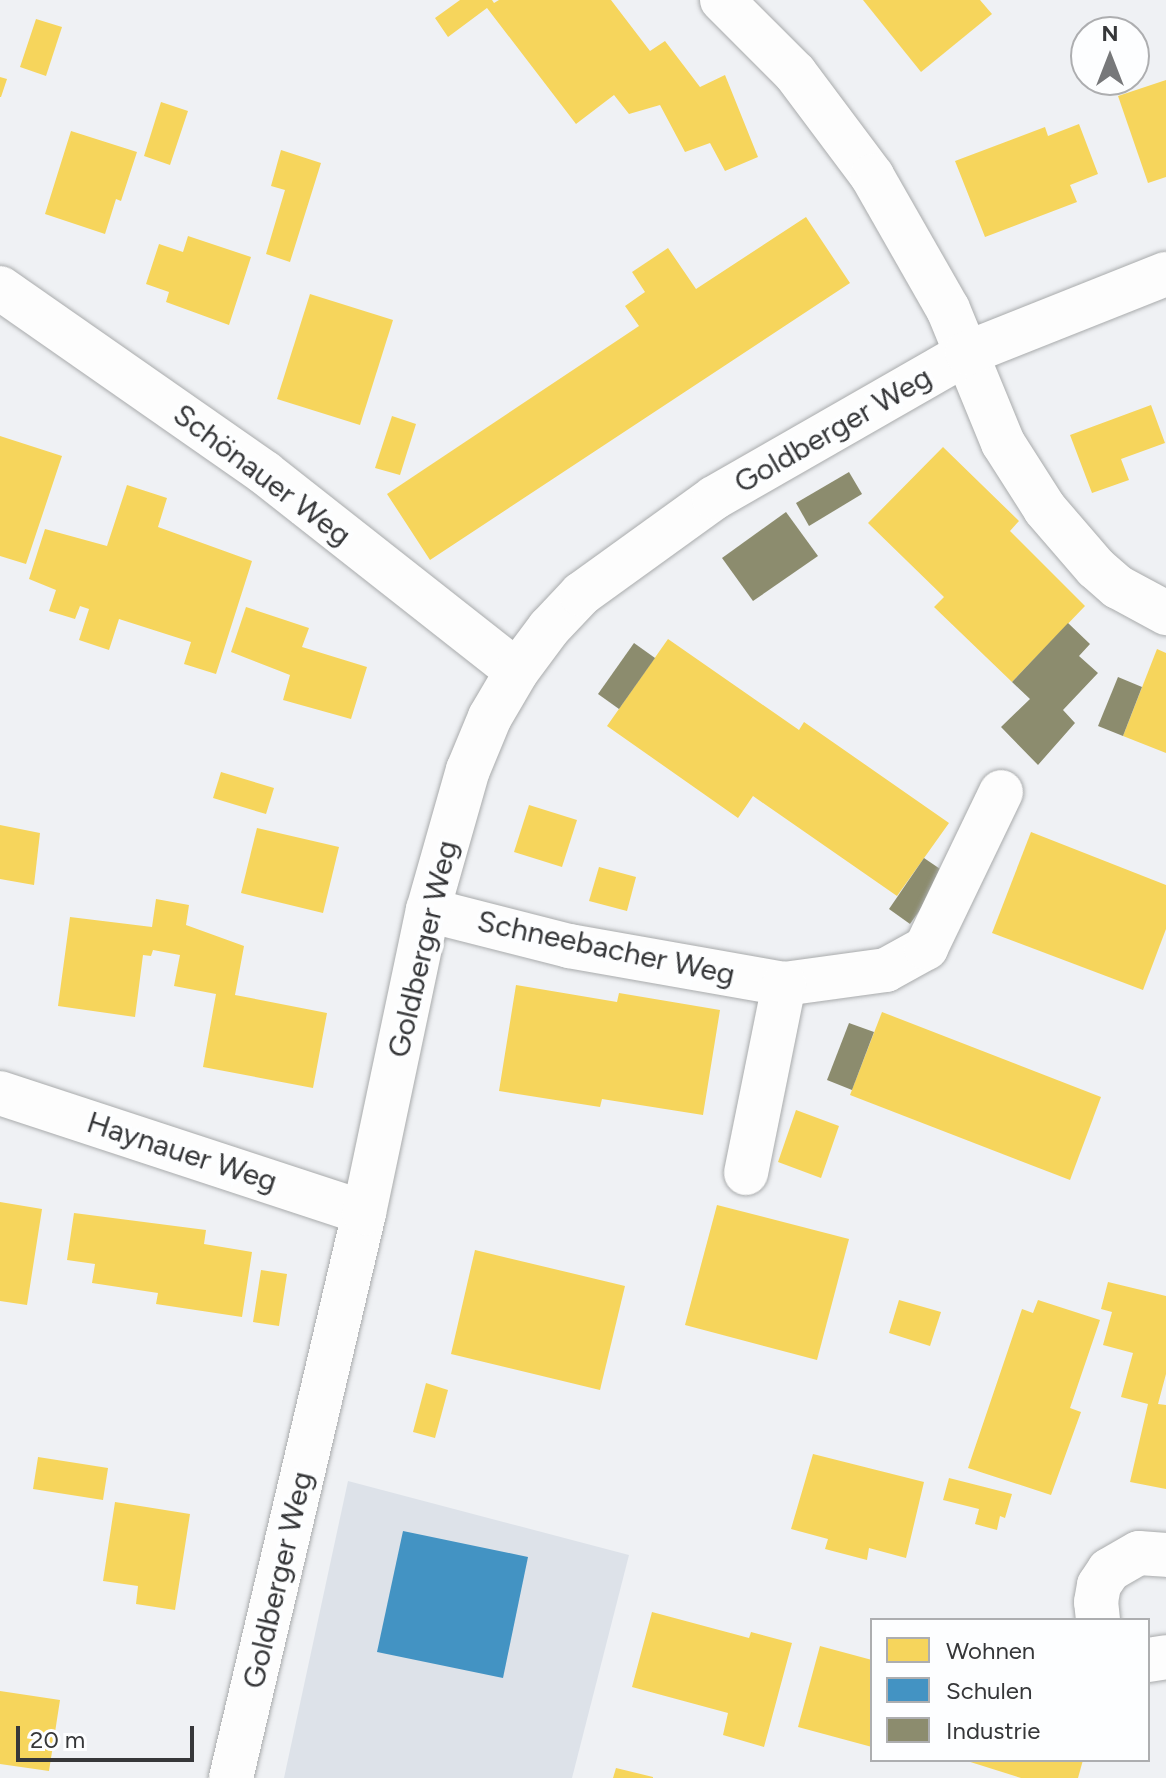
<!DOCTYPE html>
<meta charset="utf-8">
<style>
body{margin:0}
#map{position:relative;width:1166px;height:1778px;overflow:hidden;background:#eff1f4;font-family:Figtree,sans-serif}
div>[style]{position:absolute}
.built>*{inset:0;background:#dde2e9}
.homes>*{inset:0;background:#f6d55c}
.schools>*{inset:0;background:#4393c3}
.industry>*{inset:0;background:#8c8c6e}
.roads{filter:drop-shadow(0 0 2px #a9abac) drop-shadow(0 0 2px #a9abac)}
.street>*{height:44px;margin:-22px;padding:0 22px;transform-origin:22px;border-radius:22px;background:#fdfdfd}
span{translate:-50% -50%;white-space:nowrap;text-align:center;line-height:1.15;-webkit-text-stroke:8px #fdfeff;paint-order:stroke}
.street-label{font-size:30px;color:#363739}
.legend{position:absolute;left:870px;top:1618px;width:280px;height:144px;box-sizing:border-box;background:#fdfeff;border:2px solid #adaeb0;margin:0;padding:10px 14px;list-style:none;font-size:24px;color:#363739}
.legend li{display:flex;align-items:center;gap:16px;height:40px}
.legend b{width:40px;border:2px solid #adaeb0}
.north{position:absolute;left:1070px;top:16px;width:80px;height:80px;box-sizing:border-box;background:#fdfeff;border:2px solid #adaeb0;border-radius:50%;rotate:0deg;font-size:22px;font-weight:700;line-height:32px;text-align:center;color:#363739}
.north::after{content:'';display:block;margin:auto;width:28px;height:36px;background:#77787a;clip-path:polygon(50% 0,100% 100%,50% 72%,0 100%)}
.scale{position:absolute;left:16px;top:1726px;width:178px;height:36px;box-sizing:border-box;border:4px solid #363739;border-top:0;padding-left:10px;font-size:24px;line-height:28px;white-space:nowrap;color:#363739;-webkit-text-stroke:6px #fdfeff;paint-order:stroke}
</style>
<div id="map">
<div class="built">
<div style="clip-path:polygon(348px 1481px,629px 1555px,572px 1778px,284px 1778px)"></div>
</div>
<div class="homes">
<div style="clip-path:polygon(460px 0,492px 0,494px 3px,499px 0,611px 0,650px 51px,665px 41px,700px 87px,725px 75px,758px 157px,725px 171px,710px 143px,685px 152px,660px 105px,629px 114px,614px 95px,576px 124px,487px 8px,448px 37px,435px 18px)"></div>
<div style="clip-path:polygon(863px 0,980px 0,992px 14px,921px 72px)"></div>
<div style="clip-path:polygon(36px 19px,62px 27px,46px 76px,20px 67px)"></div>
<div style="clip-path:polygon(0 77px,7px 79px,1px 97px,0 97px)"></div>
<div style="clip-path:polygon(1166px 80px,1166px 177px,1148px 183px,1118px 96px)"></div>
<div style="clip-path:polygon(161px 102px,188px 111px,170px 165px,144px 156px)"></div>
<div style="clip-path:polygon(1079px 124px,1098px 174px,1070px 185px,1077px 202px,985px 237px,955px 161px,1045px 127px,1048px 136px)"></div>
<div style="clip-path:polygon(71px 131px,137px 152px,121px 201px,116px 199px,105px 234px,45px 214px)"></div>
<div style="clip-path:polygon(281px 150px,321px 163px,290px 262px,266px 254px,285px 190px,271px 186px)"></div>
<div style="clip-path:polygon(806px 217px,850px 283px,430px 560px,387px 494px,639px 326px,625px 306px,645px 292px,632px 272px,668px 248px,696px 289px)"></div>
<div style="clip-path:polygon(188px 236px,251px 257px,229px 325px,166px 302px,169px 292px,146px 284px,159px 244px,183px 252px)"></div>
<div style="clip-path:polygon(310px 294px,393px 320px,360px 425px,277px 399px)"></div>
<div style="clip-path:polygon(1151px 405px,1165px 443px,1121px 459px,1129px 480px,1092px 493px,1070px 435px)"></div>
<div style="clip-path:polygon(392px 416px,416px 424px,400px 475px,375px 468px)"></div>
<div style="clip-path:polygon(0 436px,62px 456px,26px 564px,0 556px)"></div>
<div style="clip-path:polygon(943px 447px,1019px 521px,1010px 531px,1085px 606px,1012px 682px,934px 607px,944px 597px,868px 523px)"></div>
<div style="clip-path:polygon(127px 485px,167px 498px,158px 527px,252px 561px,216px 674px,184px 664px,191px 642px,119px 619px,109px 650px,79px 640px,89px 609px,80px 606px,75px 619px,49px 611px,56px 590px,29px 579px,45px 529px,107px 546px)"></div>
<div style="clip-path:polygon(246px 607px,309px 628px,302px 647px,367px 667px,351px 719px,283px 700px,290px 675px,231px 652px)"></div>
<div style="clip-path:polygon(668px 639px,799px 730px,804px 722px,949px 823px,897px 896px,753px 796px,738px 818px,607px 726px)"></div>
<div style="clip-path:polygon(1157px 649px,1166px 653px,1166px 753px,1123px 736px)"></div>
<div style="clip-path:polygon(221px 772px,274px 788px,266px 814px,213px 798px)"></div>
<div style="clip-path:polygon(529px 805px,577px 820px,562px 867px,514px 852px)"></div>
<div style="clip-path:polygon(0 825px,40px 833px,34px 885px,0 879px)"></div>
<div style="clip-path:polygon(257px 828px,339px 847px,323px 913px,241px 893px)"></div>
<div style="clip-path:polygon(1031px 832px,1166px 885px,1166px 929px,1143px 990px,992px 933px)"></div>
<div style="clip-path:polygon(599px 867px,636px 877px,627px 911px,589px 901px)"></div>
<div style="clip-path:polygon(156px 899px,189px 905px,186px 925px,244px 946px,235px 995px,327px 1013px,313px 1088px,203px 1067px,216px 994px,174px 986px,180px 955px,153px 950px,151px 956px,143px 955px,135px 1017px,58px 1006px,70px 917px,152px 927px)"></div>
<div style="clip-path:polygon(516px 985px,617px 1002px,619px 993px,720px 1010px,703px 1115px,602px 1099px,600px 1107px,499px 1091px)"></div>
<div style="clip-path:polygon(882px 1012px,1101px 1097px,1070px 1180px,850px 1095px)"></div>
<div style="clip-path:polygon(796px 1110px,839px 1126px,821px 1178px,778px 1162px)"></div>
<div style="clip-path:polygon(0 1202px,42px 1209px,27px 1305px,0 1301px)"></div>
<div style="clip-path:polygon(717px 1205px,849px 1239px,817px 1360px,685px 1325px)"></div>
<div style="clip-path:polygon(74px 1213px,206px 1230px,204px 1244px,252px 1252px,242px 1317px,156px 1304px,158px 1293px,92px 1283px,95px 1264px,67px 1260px)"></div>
<div style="clip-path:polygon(475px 1250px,625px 1286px,600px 1390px,451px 1354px)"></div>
<div style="clip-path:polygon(261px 1270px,287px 1274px,279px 1326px,253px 1322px)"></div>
<div style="clip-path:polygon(1108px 1282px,1166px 1296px,1166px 1374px,1158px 1404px,1166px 1405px,1166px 1489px,1130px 1482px,1148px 1404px,1121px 1397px,1133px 1353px,1103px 1345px,1112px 1312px,1101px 1309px)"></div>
<div style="clip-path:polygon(899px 1300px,941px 1312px,930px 1346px,889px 1333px)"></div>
<div style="clip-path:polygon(1038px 1300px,1100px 1320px,1070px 1408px,1081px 1412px,1051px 1495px,968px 1468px,1022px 1309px,1033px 1313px)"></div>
<div style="clip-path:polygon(426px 1383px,448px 1390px,435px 1438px,413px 1432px)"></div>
<div style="clip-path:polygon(813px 1454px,924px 1482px,906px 1558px,869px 1548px,867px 1560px,825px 1549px,828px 1539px,791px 1529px)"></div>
<div style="clip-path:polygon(38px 1457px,108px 1468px,103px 1500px,33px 1489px)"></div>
<div style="clip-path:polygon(949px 1478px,1012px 1494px,1005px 1518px,1000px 1516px,997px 1530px,975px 1524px,979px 1509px,943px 1500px)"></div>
<div style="clip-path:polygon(115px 1502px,190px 1514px,175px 1610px,136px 1604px,138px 1586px,103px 1581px)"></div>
<div style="clip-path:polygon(652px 1612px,749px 1638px,751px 1632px,792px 1643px,764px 1747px,723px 1735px,728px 1713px,632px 1687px)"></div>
<div style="clip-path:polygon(820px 1646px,872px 1660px,872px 1747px,798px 1727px)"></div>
<div style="clip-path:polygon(0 1691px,60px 1700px,49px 1771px,0 1764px)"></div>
<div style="clip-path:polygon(964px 1760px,1083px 1760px,1078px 1778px,1021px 1778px)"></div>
<div style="clip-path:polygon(616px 1768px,653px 1777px,653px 1778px,613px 1778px)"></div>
</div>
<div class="schools">
<div style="clip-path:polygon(403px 1531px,528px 1557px,503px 1678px,377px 1652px)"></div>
</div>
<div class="industry">
<div style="clip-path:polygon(849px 472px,862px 494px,809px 526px,796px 503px)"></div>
<div style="clip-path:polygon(786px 512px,818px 556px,753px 601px,722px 558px)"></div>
<div style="clip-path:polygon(1068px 623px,1090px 644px,1079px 656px,1098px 673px,1063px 710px,1075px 723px,1038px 765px,1001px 727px,1030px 699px,1012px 682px)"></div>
<div style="clip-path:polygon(634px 643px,655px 658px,619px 709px,598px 694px)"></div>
<div style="clip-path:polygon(1118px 677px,1142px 687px,1123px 736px,1098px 726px)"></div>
<div style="clip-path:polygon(924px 858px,946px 873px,910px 924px,889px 909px)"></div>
<div style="clip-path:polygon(849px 1023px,874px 1032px,852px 1090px,827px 1080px)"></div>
</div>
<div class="roads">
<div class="street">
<div style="left:722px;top:0;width:103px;rotate:45deg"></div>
<div style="left:795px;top:73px;width:129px;rotate:53.2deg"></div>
<div style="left:872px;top:176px;width:153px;rotate:60.3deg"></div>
<div style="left:948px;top:309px;width:145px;rotate:67.7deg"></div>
<div style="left:1003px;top:443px;width:78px;rotate:57.5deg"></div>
<div style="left:1045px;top:509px;width:78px;rotate:49.2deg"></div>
<div style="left:1096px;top:568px;width:29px;rotate:41deg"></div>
<div style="left:1118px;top:587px;width:55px;rotate:28.4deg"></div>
<div style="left:0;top:288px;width:323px;rotate:34.9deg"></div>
<div style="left:265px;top:473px;width:320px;rotate:38.2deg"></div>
<div style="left:428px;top:910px;width:146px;rotate:14.3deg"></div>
<div style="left:569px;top:946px;width:218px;rotate:10deg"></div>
<div style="left:784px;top:984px;width:103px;rotate:-7.8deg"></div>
<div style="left:886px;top:970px;width:46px;rotate:-28.8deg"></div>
<div style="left:926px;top:948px;width:173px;rotate:-64.3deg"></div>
<div style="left:0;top:1093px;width:383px;rotate:18.2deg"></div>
<div style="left:746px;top:1173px;width:193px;rotate:-78.6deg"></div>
<div style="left:1098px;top:1620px;width:18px;rotate:-96deg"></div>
<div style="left:1096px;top:1602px;width:17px;rotate:-80deg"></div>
<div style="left:1099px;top:1585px;width:18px;rotate:-56deg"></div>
<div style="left:1109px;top:1570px;width:34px;rotate:-30deg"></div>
<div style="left:1139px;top:1553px;width:27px;rotate:4deg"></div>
<div style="left:1148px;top:1660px;width:18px;rotate:-9deg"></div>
<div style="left:231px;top:1778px;width:580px;rotate:-76.75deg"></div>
<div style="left:364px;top:1213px;width:310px;rotate:-78.1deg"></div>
<div style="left:428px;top:910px;width:146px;rotate:-74.1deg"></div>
<div style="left:468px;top:770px;width:57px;rotate:-67.5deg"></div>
<div style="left:490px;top:717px;width:53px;rotate:-59.6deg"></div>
<div style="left:517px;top:671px;width:54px;rotate:-53.3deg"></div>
<div style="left:549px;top:628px;width:47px;rotate:-46.7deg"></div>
<div style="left:581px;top:594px;width:164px;rotate:-35.8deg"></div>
<div style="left:714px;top:498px;width:292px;rotate:-29.8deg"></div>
<div style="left:967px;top:353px;width:214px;rotate:-21.7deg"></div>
</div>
</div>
<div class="street-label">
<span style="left:833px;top:430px;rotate:-30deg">Goldberger Weg</span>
<span style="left:262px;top:475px;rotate:37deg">Schönauer Weg</span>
<span style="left:606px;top:948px;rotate:12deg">Schneebacher Weg</span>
<span style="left:423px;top:949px;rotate:-77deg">Goldberger Weg</span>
<span style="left:182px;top:1152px;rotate:18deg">Haynauer Weg</span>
<span style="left:278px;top:1580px;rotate:-77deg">Goldberger Weg</span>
</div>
<ul class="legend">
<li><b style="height:22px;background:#f6d55c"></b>Wohnen</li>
<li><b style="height:22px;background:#4393c3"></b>Schulen</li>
<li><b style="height:22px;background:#8c8c6e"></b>Industrie</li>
</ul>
<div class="north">N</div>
<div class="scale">20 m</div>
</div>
